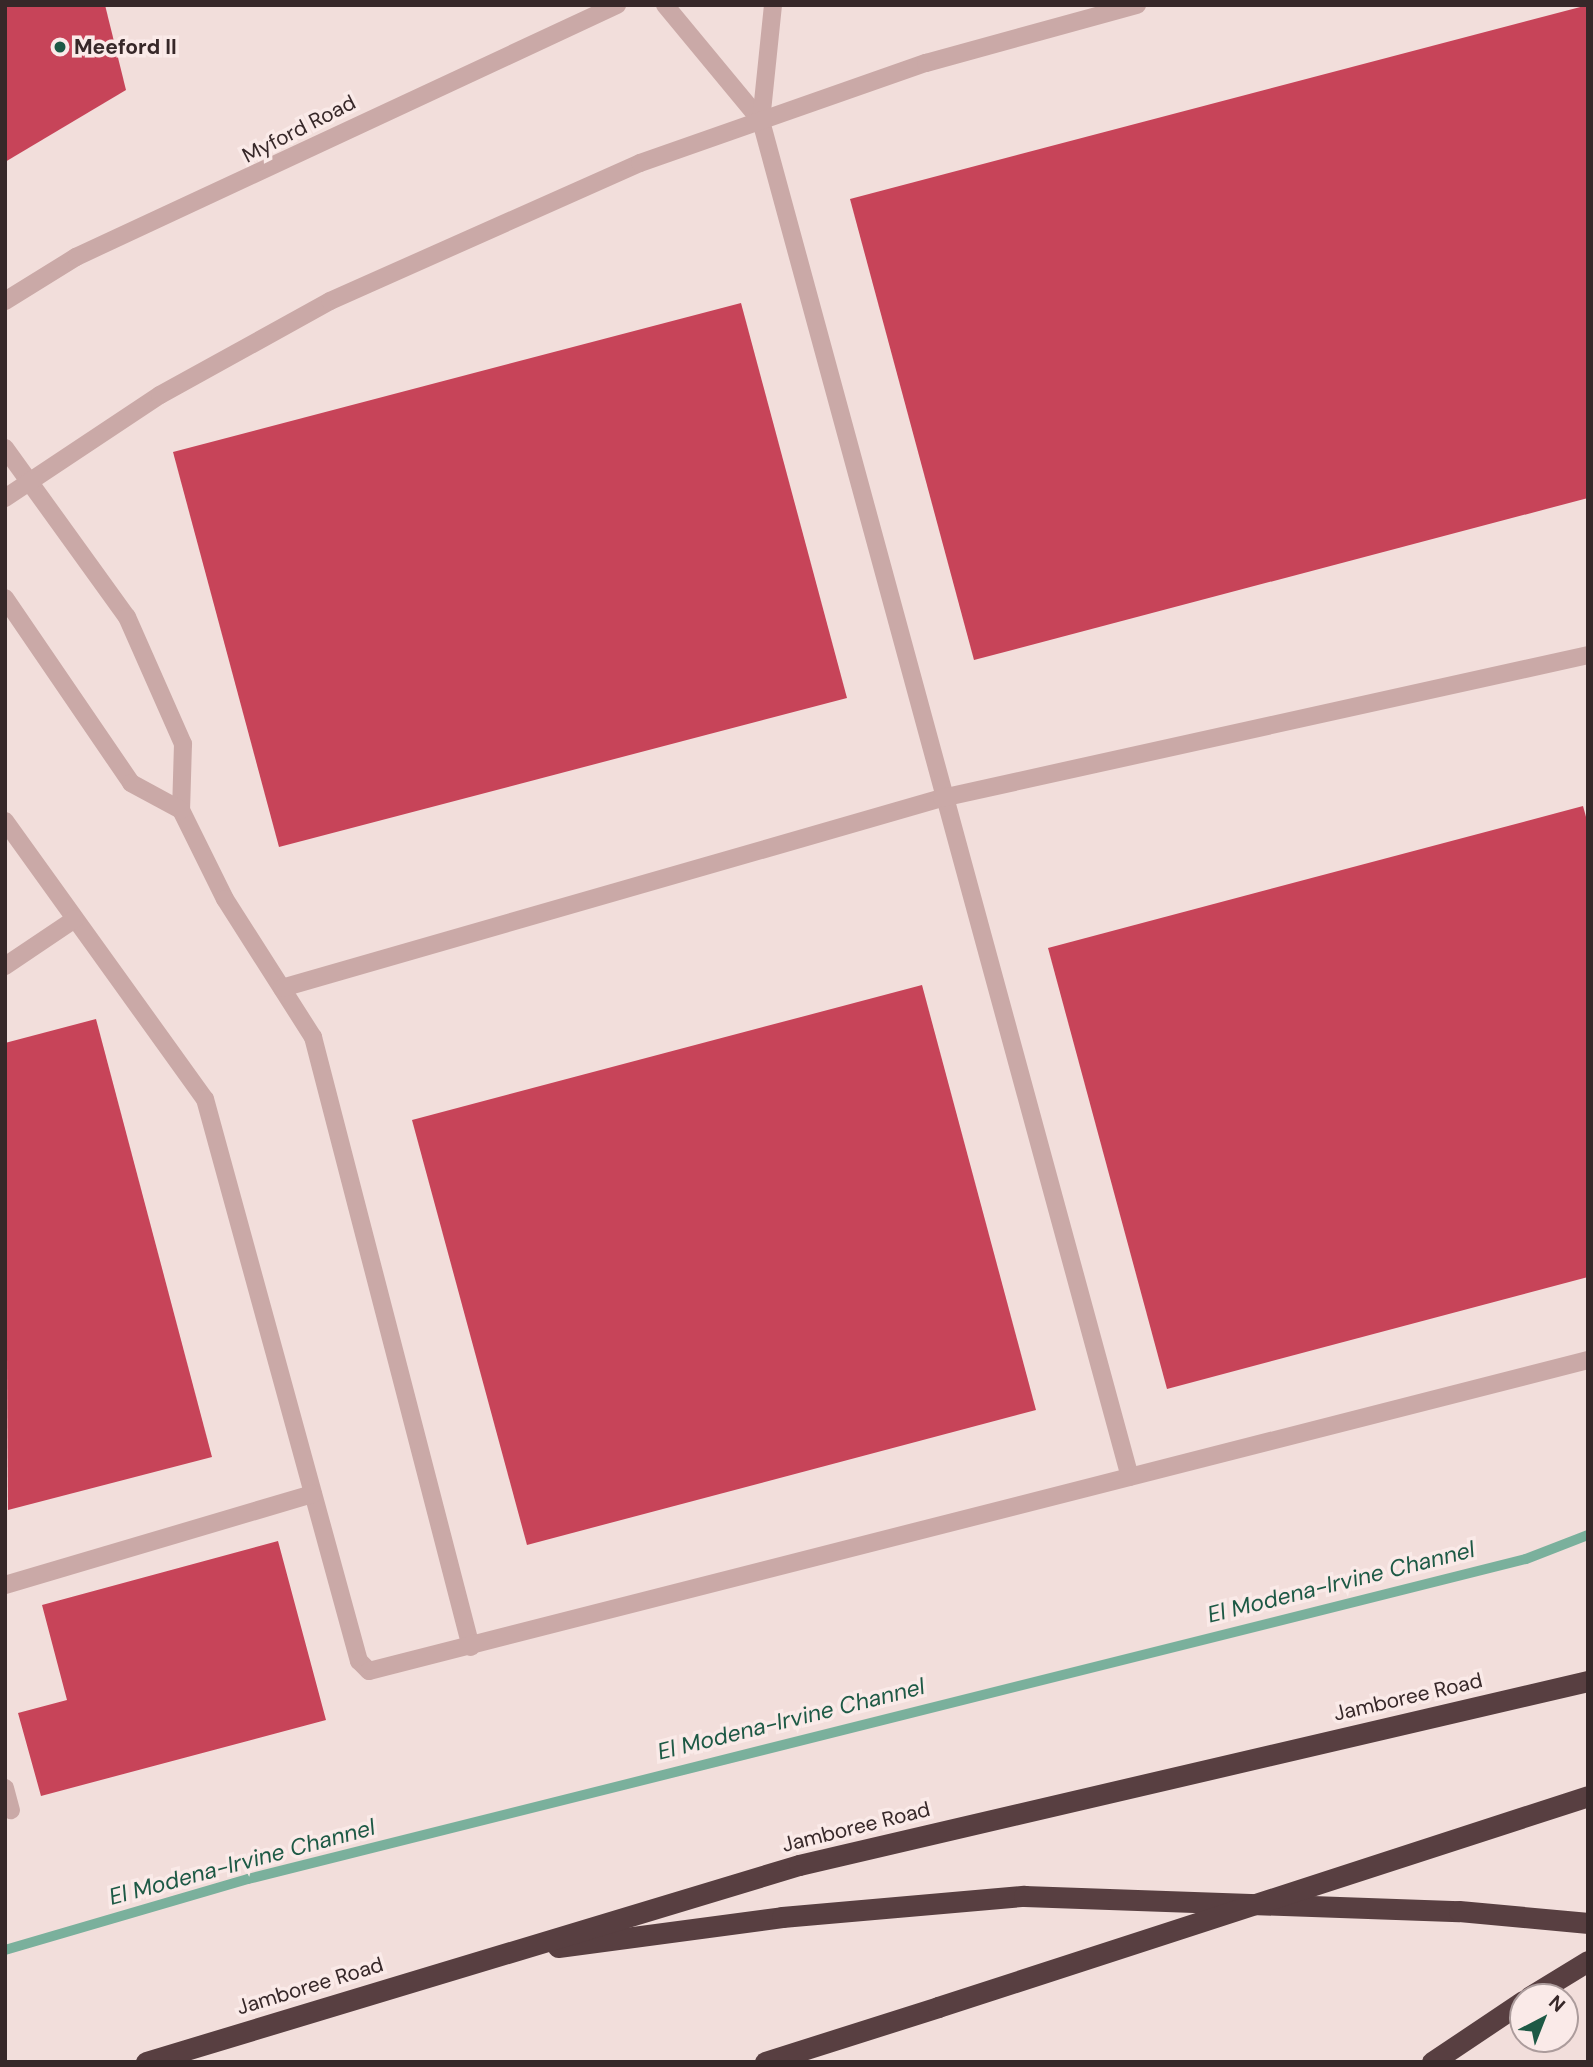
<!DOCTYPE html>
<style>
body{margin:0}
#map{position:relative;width:1593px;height:2067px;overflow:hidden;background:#f2dedb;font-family:"DM Sans",sans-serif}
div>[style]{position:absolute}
.stream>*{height:10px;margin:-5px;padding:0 5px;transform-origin:5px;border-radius:5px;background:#7ab09c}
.building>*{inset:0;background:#c74459}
.minor>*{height:18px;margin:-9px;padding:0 9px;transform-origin:9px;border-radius:9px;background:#caa9a7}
.highway>*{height:21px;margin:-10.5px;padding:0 10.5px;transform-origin:10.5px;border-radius:10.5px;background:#583f41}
.highway-bridge>*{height:21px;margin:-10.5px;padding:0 10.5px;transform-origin:10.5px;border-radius:10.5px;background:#583f41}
.dots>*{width:19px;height:19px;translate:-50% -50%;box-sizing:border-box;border:4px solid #faeae8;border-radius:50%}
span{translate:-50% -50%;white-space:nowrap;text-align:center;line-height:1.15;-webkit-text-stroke:7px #faeae8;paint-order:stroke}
.poi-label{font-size:21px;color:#372829;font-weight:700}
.left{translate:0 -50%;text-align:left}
.street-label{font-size:21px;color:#372829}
.water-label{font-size:23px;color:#1d5945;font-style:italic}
.frame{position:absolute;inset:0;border:7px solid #372829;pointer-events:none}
.north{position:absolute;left:1509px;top:1983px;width:70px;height:70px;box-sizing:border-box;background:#faeae8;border:2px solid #ac9c9c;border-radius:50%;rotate:42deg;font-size:19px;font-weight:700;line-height:28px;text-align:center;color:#372829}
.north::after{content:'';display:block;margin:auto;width:24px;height:32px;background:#1d5945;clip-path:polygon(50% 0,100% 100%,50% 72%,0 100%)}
</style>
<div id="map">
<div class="stream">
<div style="left:5px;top:1950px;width:253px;rotate:-16.3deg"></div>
<div style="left:248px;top:1879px;width:1317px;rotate:-14.06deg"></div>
<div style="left:1526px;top:1559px;width:66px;rotate:-21.2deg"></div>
</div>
<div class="building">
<div style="clip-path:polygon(5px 5px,105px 5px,126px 90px,5px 162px)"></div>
<div style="clip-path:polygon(1588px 5px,1588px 498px,974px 660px,850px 199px)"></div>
<div style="clip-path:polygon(741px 303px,847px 698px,279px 847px,173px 452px)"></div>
<div style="clip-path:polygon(1583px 806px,1588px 824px,1588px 1277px,1167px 1389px,1048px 948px)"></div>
<div style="clip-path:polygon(922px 985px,1036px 1410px,527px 1545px,412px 1120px)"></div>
<div style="clip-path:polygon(96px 1019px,212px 1457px,8px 1510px,5px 1043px)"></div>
<div style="clip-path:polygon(278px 1541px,326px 1720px,41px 1796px,18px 1713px,67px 1700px,42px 1605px)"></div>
</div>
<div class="minor">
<div style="left:665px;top:5px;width:151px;rotate:50.4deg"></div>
<div style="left:773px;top:5px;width:117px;rotate:95.9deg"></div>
<div style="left:761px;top:121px;width:1405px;rotate:74.78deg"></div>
<div style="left:5px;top:301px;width:84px;rotate:-31.8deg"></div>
<div style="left:76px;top:257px;width:597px;rotate:-24.98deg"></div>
<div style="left:5px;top:448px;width:208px;rotate:54.2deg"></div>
<div style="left:127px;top:617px;width:139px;rotate:66.2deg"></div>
<div style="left:183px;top:744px;width:66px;rotate:91.7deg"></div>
<div style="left:181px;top:810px;width:99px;rotate:63.7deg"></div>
<div style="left:225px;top:899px;width:164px;rotate:57.5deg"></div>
<div style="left:313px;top:1037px;width:630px;rotate:75.48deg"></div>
<div style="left:5px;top:498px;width:186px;rotate:-33.6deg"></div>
<div style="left:160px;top:395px;width:194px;rotate:-28.9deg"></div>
<div style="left:330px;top:301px;width:339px;rotate:-24deg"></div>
<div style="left:640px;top:163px;width:303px;rotate:-19.3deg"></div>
<div style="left:926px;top:63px;width:219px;rotate:-15.4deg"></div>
<div style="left:5px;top:598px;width:224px;rotate:55.7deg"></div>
<div style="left:131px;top:783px;width:57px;rotate:28.4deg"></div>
<div style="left:5px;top:821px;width:342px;rotate:54.3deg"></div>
<div style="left:205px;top:1099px;width:583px;rotate:74.68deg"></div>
<div style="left:359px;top:1661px;width:14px;rotate:45deg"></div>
<div style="left:369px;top:1671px;width:1258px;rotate:-14.31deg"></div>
<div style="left:5px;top:966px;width:84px;rotate:-33.9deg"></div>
<div style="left:282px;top:988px;width:687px;rotate:-16.06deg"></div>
<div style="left:942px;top:798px;width:662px;rotate:-12.48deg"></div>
<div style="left:5px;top:1585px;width:321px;rotate:-16.5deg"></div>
<div style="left:5px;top:1788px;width:23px;rotate:75deg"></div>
</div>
<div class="highway">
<div style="left:558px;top:1947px;width:226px;rotate:-7.6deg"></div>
<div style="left:782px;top:1917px;width:243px;rotate:-5deg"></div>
<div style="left:1024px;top:1896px;width:435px;rotate:2deg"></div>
<div style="left:1459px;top:1911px;width:130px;rotate:5.3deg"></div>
<div style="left:1529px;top:1997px;width:69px;rotate:-31.4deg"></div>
<div style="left:146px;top:2062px;width:682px;rotate:-16.79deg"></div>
<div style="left:799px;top:1865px;width:810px;rotate:-13.13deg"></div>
<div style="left:765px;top:2062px;width:182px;rotate:-17.6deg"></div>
<div style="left:1432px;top:2062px;width:110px;rotate:-33.8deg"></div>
</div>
<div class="highway-bridge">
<div style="left:938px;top:2007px;width:683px;rotate:-17.98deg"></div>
</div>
<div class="dots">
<div style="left:60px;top:47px;background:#1d5945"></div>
</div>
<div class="poi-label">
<span class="left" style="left:74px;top:47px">Meeford II</span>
</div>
<div class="street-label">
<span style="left:299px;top:129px;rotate:-27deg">Myford Road</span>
<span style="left:1408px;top:1697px;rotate:-13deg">Jamboree Road</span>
<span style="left:856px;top:1827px;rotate:-14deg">Jamboree Road</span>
<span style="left:310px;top:1986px;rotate:-17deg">Jamboree Road</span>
</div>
<div class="water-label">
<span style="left:1341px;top:1582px;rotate:-14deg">El Modena-Irvine Channel</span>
<span style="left:791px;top:1719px;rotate:-14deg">El Modena-Irvine Channel</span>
<span style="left:242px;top:1862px;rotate:-15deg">El Modena-Irvine Channel</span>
</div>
<div class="frame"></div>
<div class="north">N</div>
</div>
